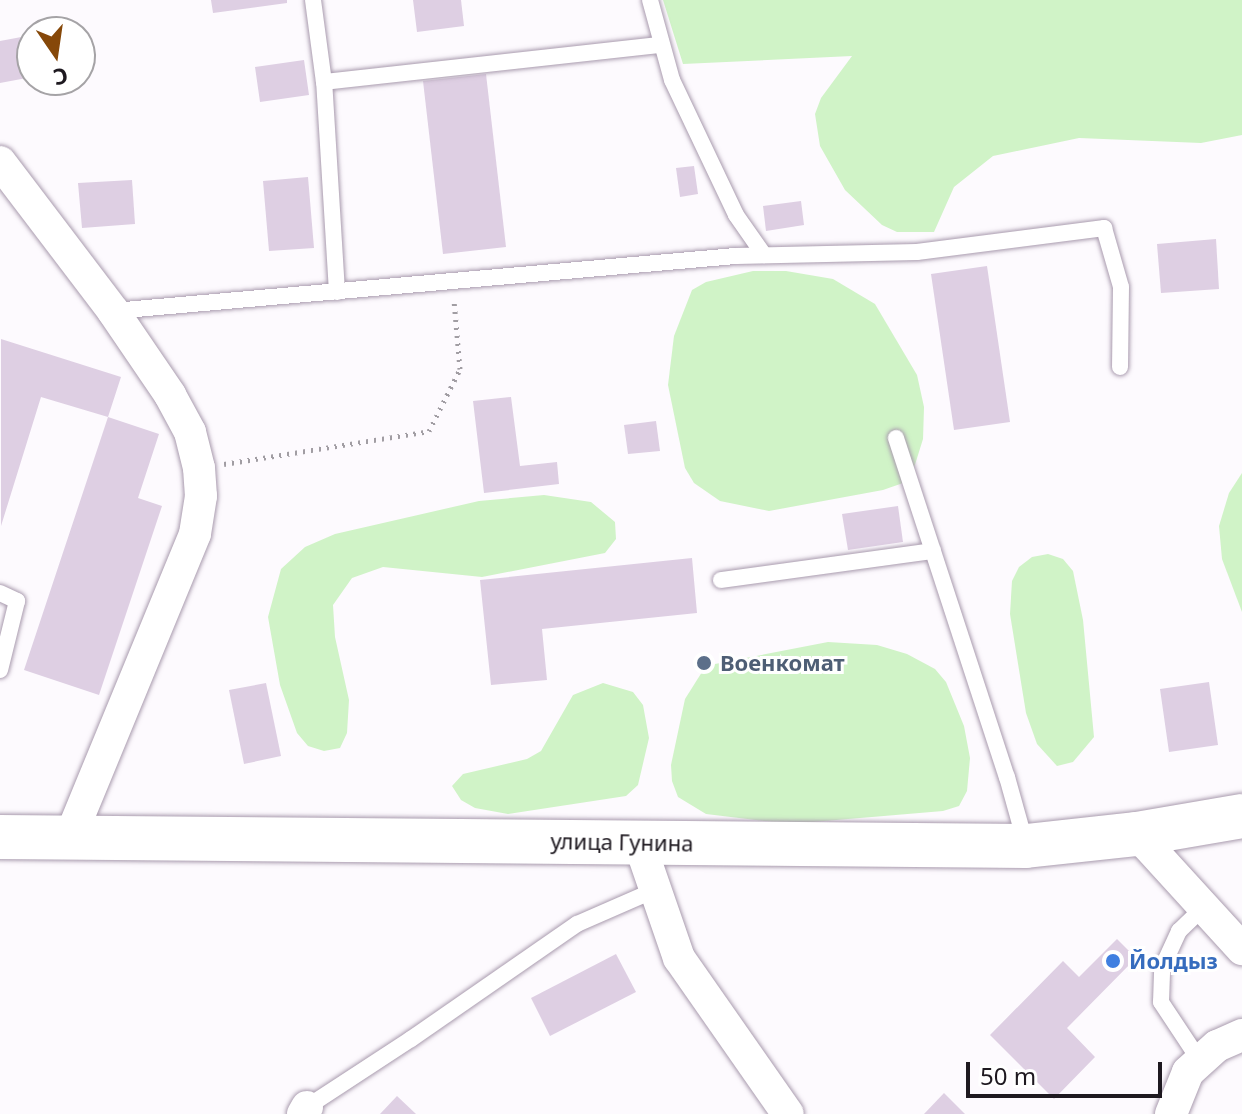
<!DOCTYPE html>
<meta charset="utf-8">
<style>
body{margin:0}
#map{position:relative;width:1242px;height:1114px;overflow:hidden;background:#fdfafe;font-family:"Noto Sans",sans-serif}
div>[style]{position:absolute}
.green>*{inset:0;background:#d0f3c7}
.building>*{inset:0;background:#decfe3}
.path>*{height:5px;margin-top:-2.5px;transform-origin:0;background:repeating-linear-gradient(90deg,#a19da3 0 2px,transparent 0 8px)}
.roads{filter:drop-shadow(0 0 2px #a99bae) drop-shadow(0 0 2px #a99bae)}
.lane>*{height:16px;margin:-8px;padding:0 8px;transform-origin:8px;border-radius:8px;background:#fff}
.street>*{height:32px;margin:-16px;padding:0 16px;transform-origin:16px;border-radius:16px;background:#fff}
.secondary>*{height:44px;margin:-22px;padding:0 22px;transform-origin:22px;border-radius:22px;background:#fff}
.dots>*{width:22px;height:22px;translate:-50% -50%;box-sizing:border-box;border:4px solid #fff;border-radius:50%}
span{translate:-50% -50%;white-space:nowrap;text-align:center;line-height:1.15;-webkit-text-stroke:6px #fff;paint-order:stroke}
.service-label{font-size:22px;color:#4e5e75;font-weight:700}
.left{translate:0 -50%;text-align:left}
.street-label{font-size:22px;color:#1e1920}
.shop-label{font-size:22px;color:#366cbe;font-weight:700}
.north{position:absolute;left:16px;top:16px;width:80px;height:80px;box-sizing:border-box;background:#fff;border:2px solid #a5a3a6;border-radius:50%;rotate:167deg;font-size:22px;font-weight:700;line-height:32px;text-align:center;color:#1e1920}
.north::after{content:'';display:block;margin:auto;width:28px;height:36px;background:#864809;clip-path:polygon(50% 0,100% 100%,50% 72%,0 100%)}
.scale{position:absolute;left:966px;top:1062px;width:196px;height:36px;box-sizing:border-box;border:4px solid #1e1920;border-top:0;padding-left:10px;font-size:24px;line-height:28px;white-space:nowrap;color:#1e1920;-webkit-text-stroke:6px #fff;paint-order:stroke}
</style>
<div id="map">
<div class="green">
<div style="clip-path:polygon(663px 0,1242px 0,1242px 135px,1201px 143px,1079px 138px,993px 156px,954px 187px,934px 232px,897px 232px,882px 225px,845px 190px,820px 146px,815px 114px,821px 98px,852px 56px,683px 64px)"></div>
<div style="clip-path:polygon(753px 271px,786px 271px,833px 279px,875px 304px,917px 375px,924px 407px,923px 439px,913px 471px,903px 483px,883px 490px,769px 511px,720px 501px,694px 483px,685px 468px,668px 385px,674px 336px,692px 290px,706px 282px)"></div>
<div style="clip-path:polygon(1242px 473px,1242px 612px,1222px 559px,1219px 526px,1229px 493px)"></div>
<div style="clip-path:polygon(544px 495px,591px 502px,615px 522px,616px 539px,605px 553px,482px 577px,383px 567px,352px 578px,333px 605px,335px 637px,349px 700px,347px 733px,340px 748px,324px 751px,308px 746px,297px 733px,280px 685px,268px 617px,281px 569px,305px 547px,335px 534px,479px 501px)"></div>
<div style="clip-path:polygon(1048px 554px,1063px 559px,1073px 571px,1083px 620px,1094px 737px,1073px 762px,1057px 766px,1037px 744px,1026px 713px,1010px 614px,1012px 581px,1019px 567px,1032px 557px)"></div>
<div style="clip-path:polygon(828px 642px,877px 645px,907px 654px,935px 669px,946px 682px,964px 726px,970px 758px,967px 791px,959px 806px,943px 811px,789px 824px,706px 814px,678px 797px,672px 781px,671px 765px,685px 699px,702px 672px,715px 664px)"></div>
<div style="clip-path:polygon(603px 683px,633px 692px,643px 705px,649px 738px,638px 785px,626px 796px,508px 814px,475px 808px,461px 800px,452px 786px,463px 774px,527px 759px,541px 751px,573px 695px)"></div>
</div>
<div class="building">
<div style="clip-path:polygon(211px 0,287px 0,287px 3px,213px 13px)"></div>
<div style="clip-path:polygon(413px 0,461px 0,464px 26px,417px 32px)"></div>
<div style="clip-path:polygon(32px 35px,32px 77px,0 83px,0 41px)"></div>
<div style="clip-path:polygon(304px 60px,309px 95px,260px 102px,255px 67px)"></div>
<div style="clip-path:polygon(486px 74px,506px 247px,443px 254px,423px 81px)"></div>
<div style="clip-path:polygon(694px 166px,698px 194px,680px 197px,676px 168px)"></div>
<div style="clip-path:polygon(308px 177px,314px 248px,269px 251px,263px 181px)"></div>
<div style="clip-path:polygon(132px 180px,135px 224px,82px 228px,78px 183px)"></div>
<div style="clip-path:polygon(801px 201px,804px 225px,766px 231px,763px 206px)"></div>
<div style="clip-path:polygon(1216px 239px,1219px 289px,1161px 293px,1157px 244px)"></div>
<div style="clip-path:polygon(987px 266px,1010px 422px,954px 430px,931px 274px)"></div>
<div style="clip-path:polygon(1px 339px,121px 377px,108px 417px,41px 397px,1px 526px)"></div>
<div style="clip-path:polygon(511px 397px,520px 466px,557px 462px,559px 484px,484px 493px,473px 401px)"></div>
<div style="clip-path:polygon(108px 417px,159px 434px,138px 498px,162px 506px,99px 695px,24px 670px)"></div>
<div style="clip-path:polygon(656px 421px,660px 451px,628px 454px,624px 425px)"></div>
<div style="clip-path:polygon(898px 506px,903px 542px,848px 550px,842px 514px)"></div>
<div style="clip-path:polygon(692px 558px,697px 613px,542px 629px,547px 680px,491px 685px,480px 580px)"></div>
<div style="clip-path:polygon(1209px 682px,1218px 745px,1169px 752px,1160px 689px)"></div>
<div style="clip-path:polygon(266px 683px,281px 756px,244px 764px,229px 690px)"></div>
<div style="clip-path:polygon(1117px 939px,1136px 958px,1067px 1028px,1095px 1057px,1054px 1099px,990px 1035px,1063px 961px,1079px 977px)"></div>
<div style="clip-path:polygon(616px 954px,636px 992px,550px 1036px,531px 998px)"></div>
<div style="clip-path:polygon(944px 1093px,965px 1114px,924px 1114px)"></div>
<div style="clip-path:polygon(397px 1096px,416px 1114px,380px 1114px)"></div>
</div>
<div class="path">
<div style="left:224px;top:464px;width:208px;rotate:-9.1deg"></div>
<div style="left:429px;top:431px;width:69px;rotate:-63.4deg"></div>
<div style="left:460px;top:369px;width:68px;rotate:-95deg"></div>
</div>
<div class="roads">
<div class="lane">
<div style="left:313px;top:0;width:83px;rotate:82.4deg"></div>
<div style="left:650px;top:0;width:83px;rotate:74.6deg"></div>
<div style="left:672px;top:80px;width:149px;rotate:64.6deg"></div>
<div style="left:736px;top:215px;width:49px;rotate:55deg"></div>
<div style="left:337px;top:292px;width:210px;rotate:-93.5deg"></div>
<div style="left:324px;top:82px;width:338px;rotate:-6.3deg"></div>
<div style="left:113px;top:311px;width:625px;rotate:-5.05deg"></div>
<div style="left:736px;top:256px;width:181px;rotate:-1.3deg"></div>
<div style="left:917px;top:252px;width:189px;rotate:-7.3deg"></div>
<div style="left:1104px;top:228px;width:61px;rotate:73.9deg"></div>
<div style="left:1121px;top:287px;width:80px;rotate:90.7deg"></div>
<div style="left:896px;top:438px;width:357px;rotate:71.9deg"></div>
<div style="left:1007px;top:777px;width:71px;rotate:74.4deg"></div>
<div style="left:721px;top:580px;width:214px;rotate:-7.8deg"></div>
<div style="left:0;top:593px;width:19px;rotate:25deg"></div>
<div style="left:17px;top:601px;width:71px;rotate:103.8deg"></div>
<div style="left:1200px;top:1061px;width:71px;rotate:-123.5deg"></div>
<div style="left:1161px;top:1002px;width:34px;rotate:-88deg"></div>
<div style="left:1162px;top:968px;width:41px;rotate:-65.3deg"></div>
<div style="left:1179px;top:931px;width:35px;rotate:-44deg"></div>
<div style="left:307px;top:1107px;width:124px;rotate:-33.2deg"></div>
<div style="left:411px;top:1039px;width:202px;rotate:-34.7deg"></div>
<div style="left:577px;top:924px;width:85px;rotate:-23.6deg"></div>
</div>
<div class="street">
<div style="left:0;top:162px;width:187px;rotate:52.8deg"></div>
<div style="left:113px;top:311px;width:102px;rotate:55.8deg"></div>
<div style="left:170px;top:395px;width:42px;rotate:61.6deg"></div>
<div style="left:190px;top:432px;width:37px;rotate:76deg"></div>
<div style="left:199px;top:468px;width:28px;rotate:86deg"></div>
<div style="left:201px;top:496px;width:38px;rotate:99deg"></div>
<div style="left:195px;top:534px;width:328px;rotate:112.4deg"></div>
<div style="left:1137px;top:834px;width:156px;rotate:47.6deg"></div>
<div style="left:639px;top:842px;width:123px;rotate:71deg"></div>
<div style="left:679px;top:958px;width:190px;rotate:55.1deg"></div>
<div style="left:303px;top:1114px;width:8px;rotate:-60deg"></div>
<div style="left:1171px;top:1114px;width:45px;rotate:-68deg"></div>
<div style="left:1188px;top:1072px;width:39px;rotate:-42deg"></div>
<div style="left:1217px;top:1046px;width:27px;rotate:-24deg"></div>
</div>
<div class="secondary">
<div style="left:0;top:837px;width:1026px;rotate:0.5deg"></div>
<div style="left:1026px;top:846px;width:112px;rotate:-6.2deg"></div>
<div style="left:1137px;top:834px;width:107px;rotate:-9.7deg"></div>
</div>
</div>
<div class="dots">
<div style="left:704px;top:663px;background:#5c6f8a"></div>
<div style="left:1113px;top:961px;background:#3f7fe0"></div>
</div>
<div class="service-label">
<span class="left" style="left:720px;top:663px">Военкомат</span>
</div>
<div class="street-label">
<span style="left:622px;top:842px;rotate:1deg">улица Гунина</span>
</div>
<div class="shop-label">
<span class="left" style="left:1129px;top:961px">Йолдыз</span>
</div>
<div class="north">С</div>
<div class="scale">50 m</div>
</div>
